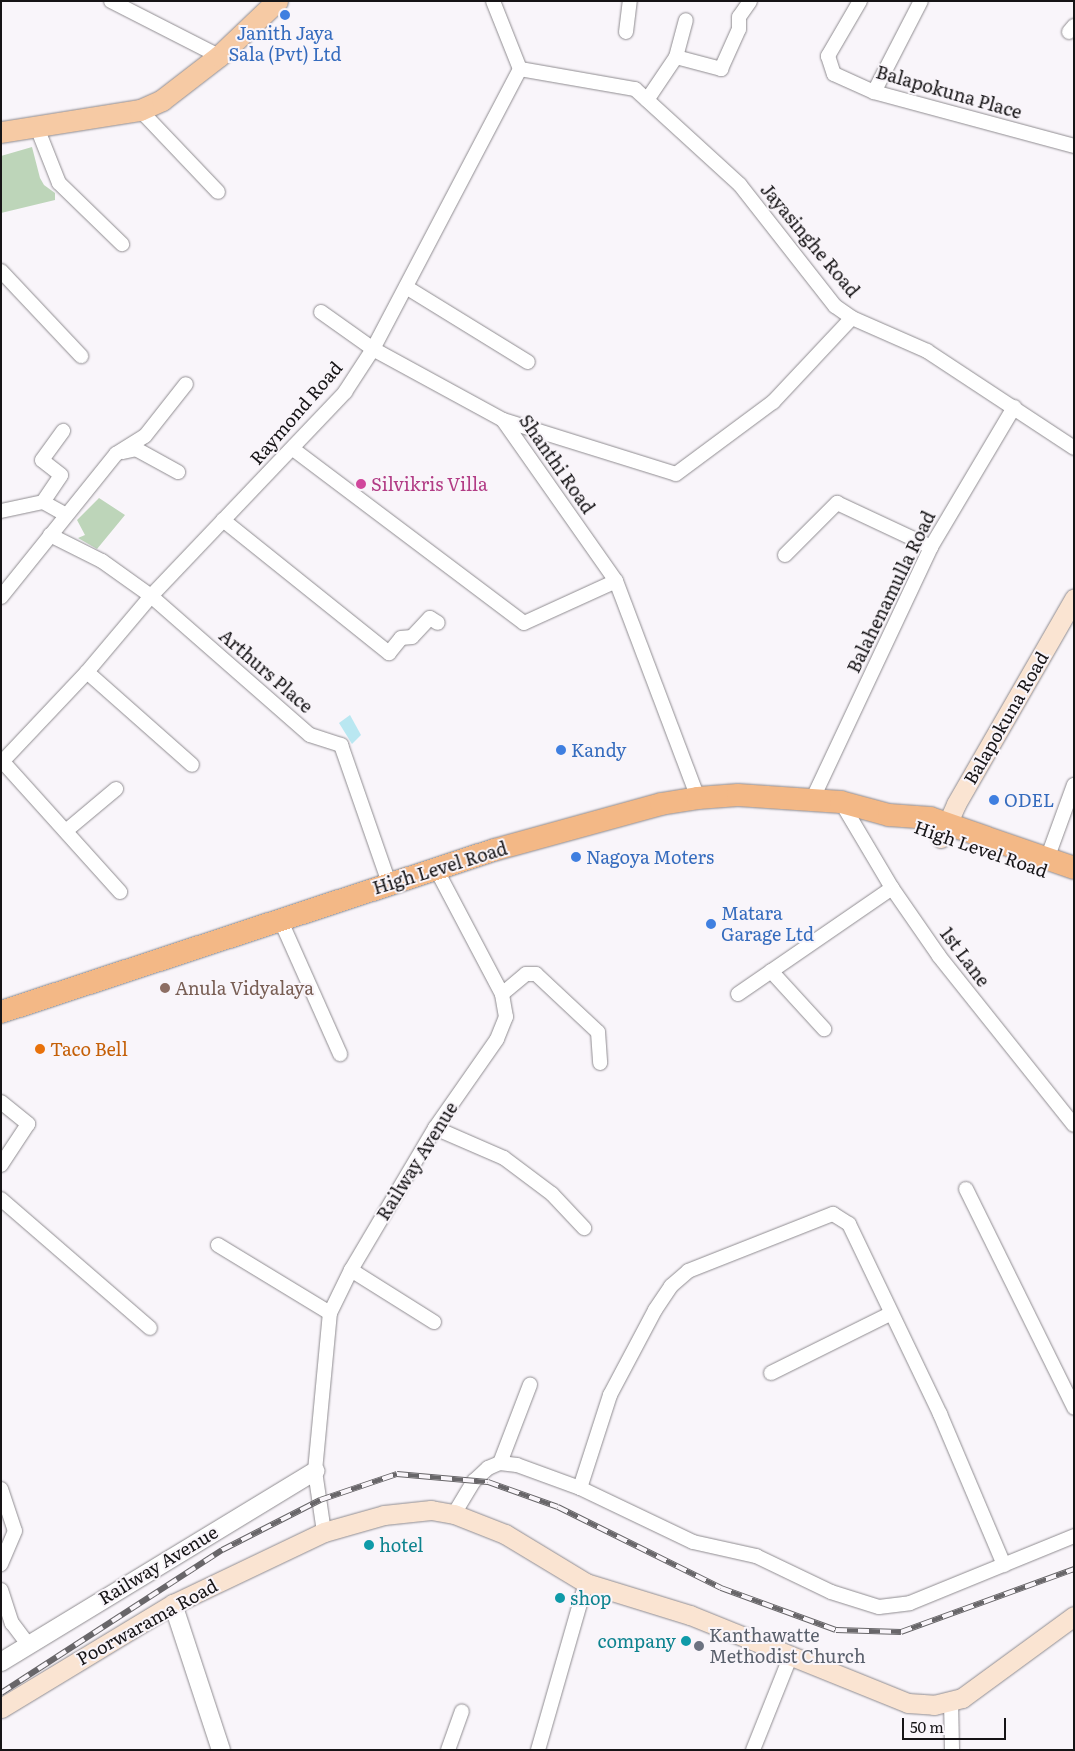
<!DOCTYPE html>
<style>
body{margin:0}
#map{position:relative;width:1075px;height:1751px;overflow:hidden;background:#f9f5fa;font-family:Literata,serif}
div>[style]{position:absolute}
.green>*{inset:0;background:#bdd5b9}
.water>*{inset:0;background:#b9e7f1}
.roads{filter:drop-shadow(0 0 1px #8f8c90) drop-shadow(0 0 1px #8f8c90)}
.minor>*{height:14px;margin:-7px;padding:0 7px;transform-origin:7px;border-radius:7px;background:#fff}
.tertiary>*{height:18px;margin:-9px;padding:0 9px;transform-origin:9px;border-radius:9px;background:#fff}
.secondary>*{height:19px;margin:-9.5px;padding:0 9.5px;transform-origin:9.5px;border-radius:9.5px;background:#fae4d2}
.primary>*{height:21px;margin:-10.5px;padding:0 10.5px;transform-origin:10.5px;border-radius:10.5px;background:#f6caa4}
.trunk>*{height:22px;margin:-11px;padding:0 11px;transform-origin:11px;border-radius:11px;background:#f3b886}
.rail>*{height:5.5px;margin-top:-2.75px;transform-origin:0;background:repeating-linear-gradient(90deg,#f9f5fa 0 11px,#686669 0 22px);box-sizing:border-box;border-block:1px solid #686669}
.dots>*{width:14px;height:14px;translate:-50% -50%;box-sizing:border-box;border:2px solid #f9f5fa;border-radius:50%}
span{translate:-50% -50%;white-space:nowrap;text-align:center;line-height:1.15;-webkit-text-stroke:4px #f9f5fa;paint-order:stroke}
.shop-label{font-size:18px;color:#366cbe}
.left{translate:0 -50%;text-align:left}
.street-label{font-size:18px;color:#161416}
.hotel-label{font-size:18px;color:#b23c85}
.education-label{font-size:18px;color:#785e54}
.food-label{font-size:18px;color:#c56008}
.culture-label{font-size:18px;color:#0d838f}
.right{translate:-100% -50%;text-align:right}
.worship-label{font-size:18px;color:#5b616d}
.frame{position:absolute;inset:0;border:2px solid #161416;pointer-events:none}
.scale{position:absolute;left:902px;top:1718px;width:104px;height:22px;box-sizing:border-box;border:2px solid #161416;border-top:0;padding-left:6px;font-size:15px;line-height:18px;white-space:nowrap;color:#161416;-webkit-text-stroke:4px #f9f5fa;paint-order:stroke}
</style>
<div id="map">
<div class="green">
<div style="clip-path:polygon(32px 147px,40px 178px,44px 185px,55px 193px,55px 200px,1px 213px,1px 156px)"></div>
<div style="clip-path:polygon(99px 498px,125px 515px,97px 549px,78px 538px,85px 535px,77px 520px)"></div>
</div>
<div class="water">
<div style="clip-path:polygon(350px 715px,361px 735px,352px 744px,339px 723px)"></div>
</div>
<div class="roads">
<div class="minor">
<div style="left:111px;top:1px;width:121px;rotate:27deg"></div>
<div style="left:860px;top:1px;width:64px;rotate:120.2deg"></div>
<div style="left:828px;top:56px;width:19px;rotate:72deg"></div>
<div style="left:834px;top:74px;width:44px;rotate:24.2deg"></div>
<div style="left:874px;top:92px;width:207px;rotate:15.1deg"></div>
<div style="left:626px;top:32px;width:31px;rotate:-83deg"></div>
<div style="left:1069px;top:32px;width:8px;rotate:-50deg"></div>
<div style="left:676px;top:57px;width:38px;rotate:-75deg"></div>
<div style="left:520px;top:69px;width:117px;rotate:9.9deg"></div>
<div style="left:635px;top:89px;width:142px;rotate:42.4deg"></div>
<div style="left:740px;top:185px;width:154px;rotate:51.9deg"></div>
<div style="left:835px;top:306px;width:21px;rotate:35deg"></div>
<div style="left:852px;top:318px;width:82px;rotate:23.7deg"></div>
<div style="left:927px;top:351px;width:176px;rotate:33.4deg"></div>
<div style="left:874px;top:92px;width:102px;rotate:-62.7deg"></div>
<div style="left:647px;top:100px;width:52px;rotate:-56deg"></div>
<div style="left:676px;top:57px;width:47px;rotate:14.9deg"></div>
<div style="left:721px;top:69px;width:44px;rotate:-65.8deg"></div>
<div style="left:739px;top:29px;width:12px;rotate:-90deg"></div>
<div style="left:739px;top:17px;width:19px;rotate:-55deg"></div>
<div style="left:140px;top:110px;width:113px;rotate:46.4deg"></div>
<div style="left:36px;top:125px;width:62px;rotate:68.4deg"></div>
<div style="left:59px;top:183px;width:88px;rotate:44.1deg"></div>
<div style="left:1px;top:271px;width:117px;rotate:46.7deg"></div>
<div style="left:406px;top:287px;width:143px;rotate:31.6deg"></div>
<div style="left:321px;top:312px;width:64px;rotate:35.4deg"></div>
<div style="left:373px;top:349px;width:148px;rotate:28.6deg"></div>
<div style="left:293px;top:449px;width:289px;rotate:37deg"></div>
<div style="left:524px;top:623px;width:101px;rotate:-24.5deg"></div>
<div style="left:123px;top:452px;width:13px;rotate:-13deg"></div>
<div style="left:136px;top:449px;width:48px;rotate:28.7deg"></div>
<div style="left:43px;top:502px;width:32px;rotate:-56deg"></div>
<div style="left:61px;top:475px;width:24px;rotate:-142deg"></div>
<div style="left:42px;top:460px;width:36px;rotate:-54deg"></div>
<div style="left:1px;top:511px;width:43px;rotate:-12.1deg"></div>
<div style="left:43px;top:502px;width:26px;rotate:29deg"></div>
<div style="left:223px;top:520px;width:213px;rotate:38.7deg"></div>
<div style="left:389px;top:653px;width:19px;rotate:-51deg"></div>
<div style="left:401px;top:638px;width:11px;rotate:-5deg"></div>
<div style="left:412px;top:637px;width:26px;rotate:-47deg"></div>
<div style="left:430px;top:618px;width:9px;rotate:32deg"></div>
<div style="left:50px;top:535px;width:58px;rotate:26.6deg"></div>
<div style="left:102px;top:561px;width:60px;rotate:35.5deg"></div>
<div style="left:151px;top:596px;width:211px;rotate:41.2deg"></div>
<div style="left:310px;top:735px;width:33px;rotate:18deg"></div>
<div style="left:341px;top:745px;width:146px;rotate:70.8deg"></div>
<div style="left:785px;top:555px;width:74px;rotate:-45deg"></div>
<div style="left:837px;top:503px;width:104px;rotate:25.1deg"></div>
<div style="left:1px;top:597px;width:184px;rotate:-51.2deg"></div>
<div style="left:116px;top:454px;width:34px;rotate:-32deg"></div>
<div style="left:145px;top:436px;width:66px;rotate:-51.7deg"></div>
<div style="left:87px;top:672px;width:140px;rotate:41.5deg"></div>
<div style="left:3px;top:762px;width:175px;rotate:48deg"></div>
<div style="left:1px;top:763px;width:125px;rotate:-46.6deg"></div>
<div style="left:87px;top:672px;width:99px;rotate:-49.9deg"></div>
<div style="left:151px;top:596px;width:282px;rotate:-46.4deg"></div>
<div style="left:345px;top:392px;width:51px;rotate:-56.9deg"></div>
<div style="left:373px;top:349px;width:316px;rotate:-62.3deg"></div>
<div style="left:520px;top:69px;width:73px;rotate:-111.7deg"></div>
<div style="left:698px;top:798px;width:232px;rotate:-110.7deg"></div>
<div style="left:616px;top:581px;width:197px;rotate:-125.1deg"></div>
<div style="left:503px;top:420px;width:181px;rotate:17.3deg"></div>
<div style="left:676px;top:474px;width:121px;rotate:-36.6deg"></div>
<div style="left:773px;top:402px;width:115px;rotate:-46.8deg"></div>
<div style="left:813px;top:798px;width:277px;rotate:-64.8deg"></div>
<div style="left:931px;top:547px;width:163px;rotate:-59.3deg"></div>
<div style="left:841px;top:802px;width:100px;rotate:59.3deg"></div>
<div style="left:892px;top:888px;width:83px;rotate:55.3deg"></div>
<div style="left:939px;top:956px;width:216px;rotate:51.4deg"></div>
<div style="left:67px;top:830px;width:64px;rotate:-39.9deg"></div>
<div style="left:1047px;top:859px;width:79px;rotate:-70deg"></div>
<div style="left:280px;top:919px;width:148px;rotate:66deg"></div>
<div style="left:771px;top:971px;width:79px;rotate:47.6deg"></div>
<div style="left:502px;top:994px;width:31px;rotate:-40deg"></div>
<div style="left:526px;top:974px;width:10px"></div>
<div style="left:536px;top:974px;width:85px;rotate:43.1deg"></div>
<div style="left:598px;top:1032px;width:31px;rotate:86deg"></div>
<div style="left:738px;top:994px;width:187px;rotate:-34.5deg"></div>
<div style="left:1px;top:1102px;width:35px;rotate:39deg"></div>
<div style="left:28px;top:1124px;width:49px;rotate:123.4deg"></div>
<div style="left:435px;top:1128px;width:75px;rotate:23.5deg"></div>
<div style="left:504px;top:1158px;width:60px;rotate:36.9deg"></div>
<div style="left:552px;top:1194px;width:47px;rotate:46.7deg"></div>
<div style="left:966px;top:1189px;width:244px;rotate:63.7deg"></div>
<div style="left:1px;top:1199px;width:197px;rotate:40.9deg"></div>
<div style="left:218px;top:1245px;width:131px;rotate:31.3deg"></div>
<div style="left:351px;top:1270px;width:98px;rotate:32.1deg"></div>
<div style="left:771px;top:1373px;width:133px;rotate:-26.4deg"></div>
<div style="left:500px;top:1463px;width:84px;rotate:-69deg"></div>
<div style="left:580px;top:1488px;width:98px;rotate:-72.1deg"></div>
<div style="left:610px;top:1395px;width:96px;rotate:-62.1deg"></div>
<div style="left:655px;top:1310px;width:29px;rotate:-56deg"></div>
<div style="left:671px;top:1286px;width:23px;rotate:-41deg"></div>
<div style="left:688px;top:1271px;width:156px;rotate:-21.5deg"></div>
<div style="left:833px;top:1214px;width:19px;rotate:32deg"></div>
<div style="left:849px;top:1224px;width:211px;rotate:64.4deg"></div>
<div style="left:940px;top:1414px;width:164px;rotate:67deg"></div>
<div style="left:1px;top:1489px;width:44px;rotate:71.6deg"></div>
<div style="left:15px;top:1531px;width:36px;rotate:113deg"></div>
<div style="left:454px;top:1514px;width:39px;rotate:-59deg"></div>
<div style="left:474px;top:1481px;width:19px;rotate:-43deg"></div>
<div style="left:488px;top:1468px;width:13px;rotate:-23deg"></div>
<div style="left:500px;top:1463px;width:17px;rotate:7deg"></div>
<div style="left:517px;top:1465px;width:67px;rotate:20.1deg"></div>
<div style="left:580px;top:1488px;width:125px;rotate:25.5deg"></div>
<div style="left:693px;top:1542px;width:65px;rotate:12.5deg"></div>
<div style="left:756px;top:1556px;width:83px;rotate:25.6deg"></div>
<div style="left:831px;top:1592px;width:50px;rotate:17.4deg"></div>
<div style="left:879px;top:1607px;width:31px;rotate:-7deg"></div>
<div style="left:910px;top:1603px;width:177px;rotate:-22.2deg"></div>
<div style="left:324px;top:1532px;width:62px;rotate:-98.4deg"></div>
<div style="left:315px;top:1471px;width:159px;rotate:-84.6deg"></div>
<div style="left:330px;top:1313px;width:48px;rotate:-64deg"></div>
<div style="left:351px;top:1270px;width:165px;rotate:-59.4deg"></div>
<div style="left:435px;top:1128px;width:108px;rotate:-55.1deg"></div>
<div style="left:497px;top:1039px;width:24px;rotate:-68deg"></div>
<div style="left:506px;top:1017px;width:23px;rotate:-100deg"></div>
<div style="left:502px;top:994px;width:141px;rotate:-117.8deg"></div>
<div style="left:1px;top:1590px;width:35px;rotate:72deg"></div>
<div style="left:12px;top:1623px;width:25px;rotate:53deg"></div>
<div style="left:951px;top:1701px;width:49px;rotate:88.8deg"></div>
<div style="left:448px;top:1750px;width:41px;rotate:-70.3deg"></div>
<div style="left:538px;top:1750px;width:174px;rotate:-74deg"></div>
<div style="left:753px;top:1750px;width:102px;rotate:-68.2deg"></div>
</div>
<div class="tertiary">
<div style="left:173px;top:1604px;width:154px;rotate:71.8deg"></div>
<div style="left:1px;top:1662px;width:368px;rotate:-31.3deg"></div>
</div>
<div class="secondary">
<div style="left:941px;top:838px;width:37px;rotate:-66deg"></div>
<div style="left:956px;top:804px;width:237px;rotate:-60.1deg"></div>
<div style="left:1px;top:1708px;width:201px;rotate:-31.2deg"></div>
<div style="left:173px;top:1604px;width:167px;rotate:-25.5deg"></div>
<div style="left:324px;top:1532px;width:62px;rotate:-15.8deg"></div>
<div style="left:384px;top:1515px;width:47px;rotate:-6.1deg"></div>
<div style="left:431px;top:1510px;width:23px;rotate:10deg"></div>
<div style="left:454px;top:1514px;width:55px;rotate:21.4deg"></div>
<div style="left:505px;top:1534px;width:95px;rotate:31.2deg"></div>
<div style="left:586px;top:1583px;width:109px;rotate:17.1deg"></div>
<div style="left:690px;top:1615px;width:235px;rotate:22deg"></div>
<div style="left:908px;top:1703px;width:26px;rotate:4deg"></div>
<div style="left:934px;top:1705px;width:29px;rotate:-14deg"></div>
<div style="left:962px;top:1698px;width:139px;rotate:-36.2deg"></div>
</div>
<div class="primary">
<div style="left:1px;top:132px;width:141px;rotate:-9deg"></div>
<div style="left:140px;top:110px;width:24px;rotate:-24deg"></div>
<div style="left:162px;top:100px;width:72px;rotate:-37.7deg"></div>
<div style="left:219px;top:56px;width:80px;rotate:-43.5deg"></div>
</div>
<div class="trunk">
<div style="left:1px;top:1012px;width:519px;rotate:-18.19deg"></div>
<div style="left:494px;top:850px;width:173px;rotate:-15.4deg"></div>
<div style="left:661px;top:804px;width:37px;rotate:-9deg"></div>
<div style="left:698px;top:798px;width:40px;rotate:-4.3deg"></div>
<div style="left:738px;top:795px;width:103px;rotate:3.9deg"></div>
<div style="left:841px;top:802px;width:50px;rotate:15.2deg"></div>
<div style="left:889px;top:815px;width:41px;rotate:4.2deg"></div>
<div style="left:930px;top:818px;width:152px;rotate:19.1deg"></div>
</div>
</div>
<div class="rail">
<div style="left:1px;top:1693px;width:263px;rotate:-32.9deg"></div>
<div style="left:222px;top:1550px;width:110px;rotate:-27deg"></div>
<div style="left:320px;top:1500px;width:81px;rotate:-18.7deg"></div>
<div style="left:397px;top:1474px;width:91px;rotate:5deg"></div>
<div style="left:488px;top:1482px;width:74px;rotate:19.7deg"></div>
<div style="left:558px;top:1507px;width:182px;rotate:26.4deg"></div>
<div style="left:721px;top:1588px;width:122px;rotate:20.1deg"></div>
<div style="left:836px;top:1630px;width:65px;rotate:1.8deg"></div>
<div style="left:901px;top:1632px;width:184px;rotate:-20deg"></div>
</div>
<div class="dots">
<div style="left:285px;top:15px;background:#3f7fe0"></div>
<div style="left:361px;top:484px;background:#d1479c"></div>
<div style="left:561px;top:750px;background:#3f7fe0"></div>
<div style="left:994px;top:800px;background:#3f7fe0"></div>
<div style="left:576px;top:857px;background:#3f7fe0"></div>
<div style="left:711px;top:924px;background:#3f7fe0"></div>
<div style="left:165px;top:988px;background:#8d6e63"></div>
<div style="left:40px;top:1049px;background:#e8710a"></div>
<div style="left:369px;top:1545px;background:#0f9aa8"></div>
<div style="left:560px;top:1598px;background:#0f9aa8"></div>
<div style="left:686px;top:1641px;background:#0f9aa8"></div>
<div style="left:699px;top:1646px;background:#6b7280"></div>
</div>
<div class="shop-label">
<span style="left:285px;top:44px">Janith Jaya<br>Sala (Pvt) Ltd</span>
<span class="left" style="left:571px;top:750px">Kandy</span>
<span class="left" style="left:1004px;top:800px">ODEL</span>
<span class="left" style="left:586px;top:857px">Nagoya Moters</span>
<span class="left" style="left:721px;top:924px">Matara<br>Garage Ltd</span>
</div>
<div class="street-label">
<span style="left:949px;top:92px;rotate:16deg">Balapokuna Place</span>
<span style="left:810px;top:240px;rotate:50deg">Jayasinghe Road</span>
<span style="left:296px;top:413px;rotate:-49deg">Raymond Road</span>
<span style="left:557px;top:464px;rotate:55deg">Shanthi Road</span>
<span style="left:891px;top:592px;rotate:-64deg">Balahenamulla Road</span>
<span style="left:266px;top:671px;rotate:41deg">Arthurs Place</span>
<span style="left:1006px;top:718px;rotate:-60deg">Balapokuna Road</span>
<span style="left:981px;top:849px;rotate:19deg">High Level Road</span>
<span style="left:440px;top:868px;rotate:-17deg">High Level Road</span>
<span style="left:965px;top:957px;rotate:53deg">1st Lane</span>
<span style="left:417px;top:1161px;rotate:-58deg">Railway Avenue</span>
<span style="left:158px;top:1565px;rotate:-31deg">Railway Avenue</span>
<span style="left:147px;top:1622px;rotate:-29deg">Poorwarama Road</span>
</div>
<div class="hotel-label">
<span class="left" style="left:371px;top:484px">Silvikris Villa</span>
</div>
<div class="education-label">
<span class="left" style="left:175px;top:988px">Anula Vidyalaya</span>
</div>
<div class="food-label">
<span class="left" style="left:50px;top:1049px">Taco Bell</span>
</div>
<div class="culture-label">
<span class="left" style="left:379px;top:1545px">hotel</span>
<span class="left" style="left:570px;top:1598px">shop</span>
<span class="right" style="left:676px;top:1641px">company</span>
</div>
<div class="worship-label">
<span class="left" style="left:709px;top:1646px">Kanthawatte<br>Methodist Church</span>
</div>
<div class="frame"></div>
<div class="scale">50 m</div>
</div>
